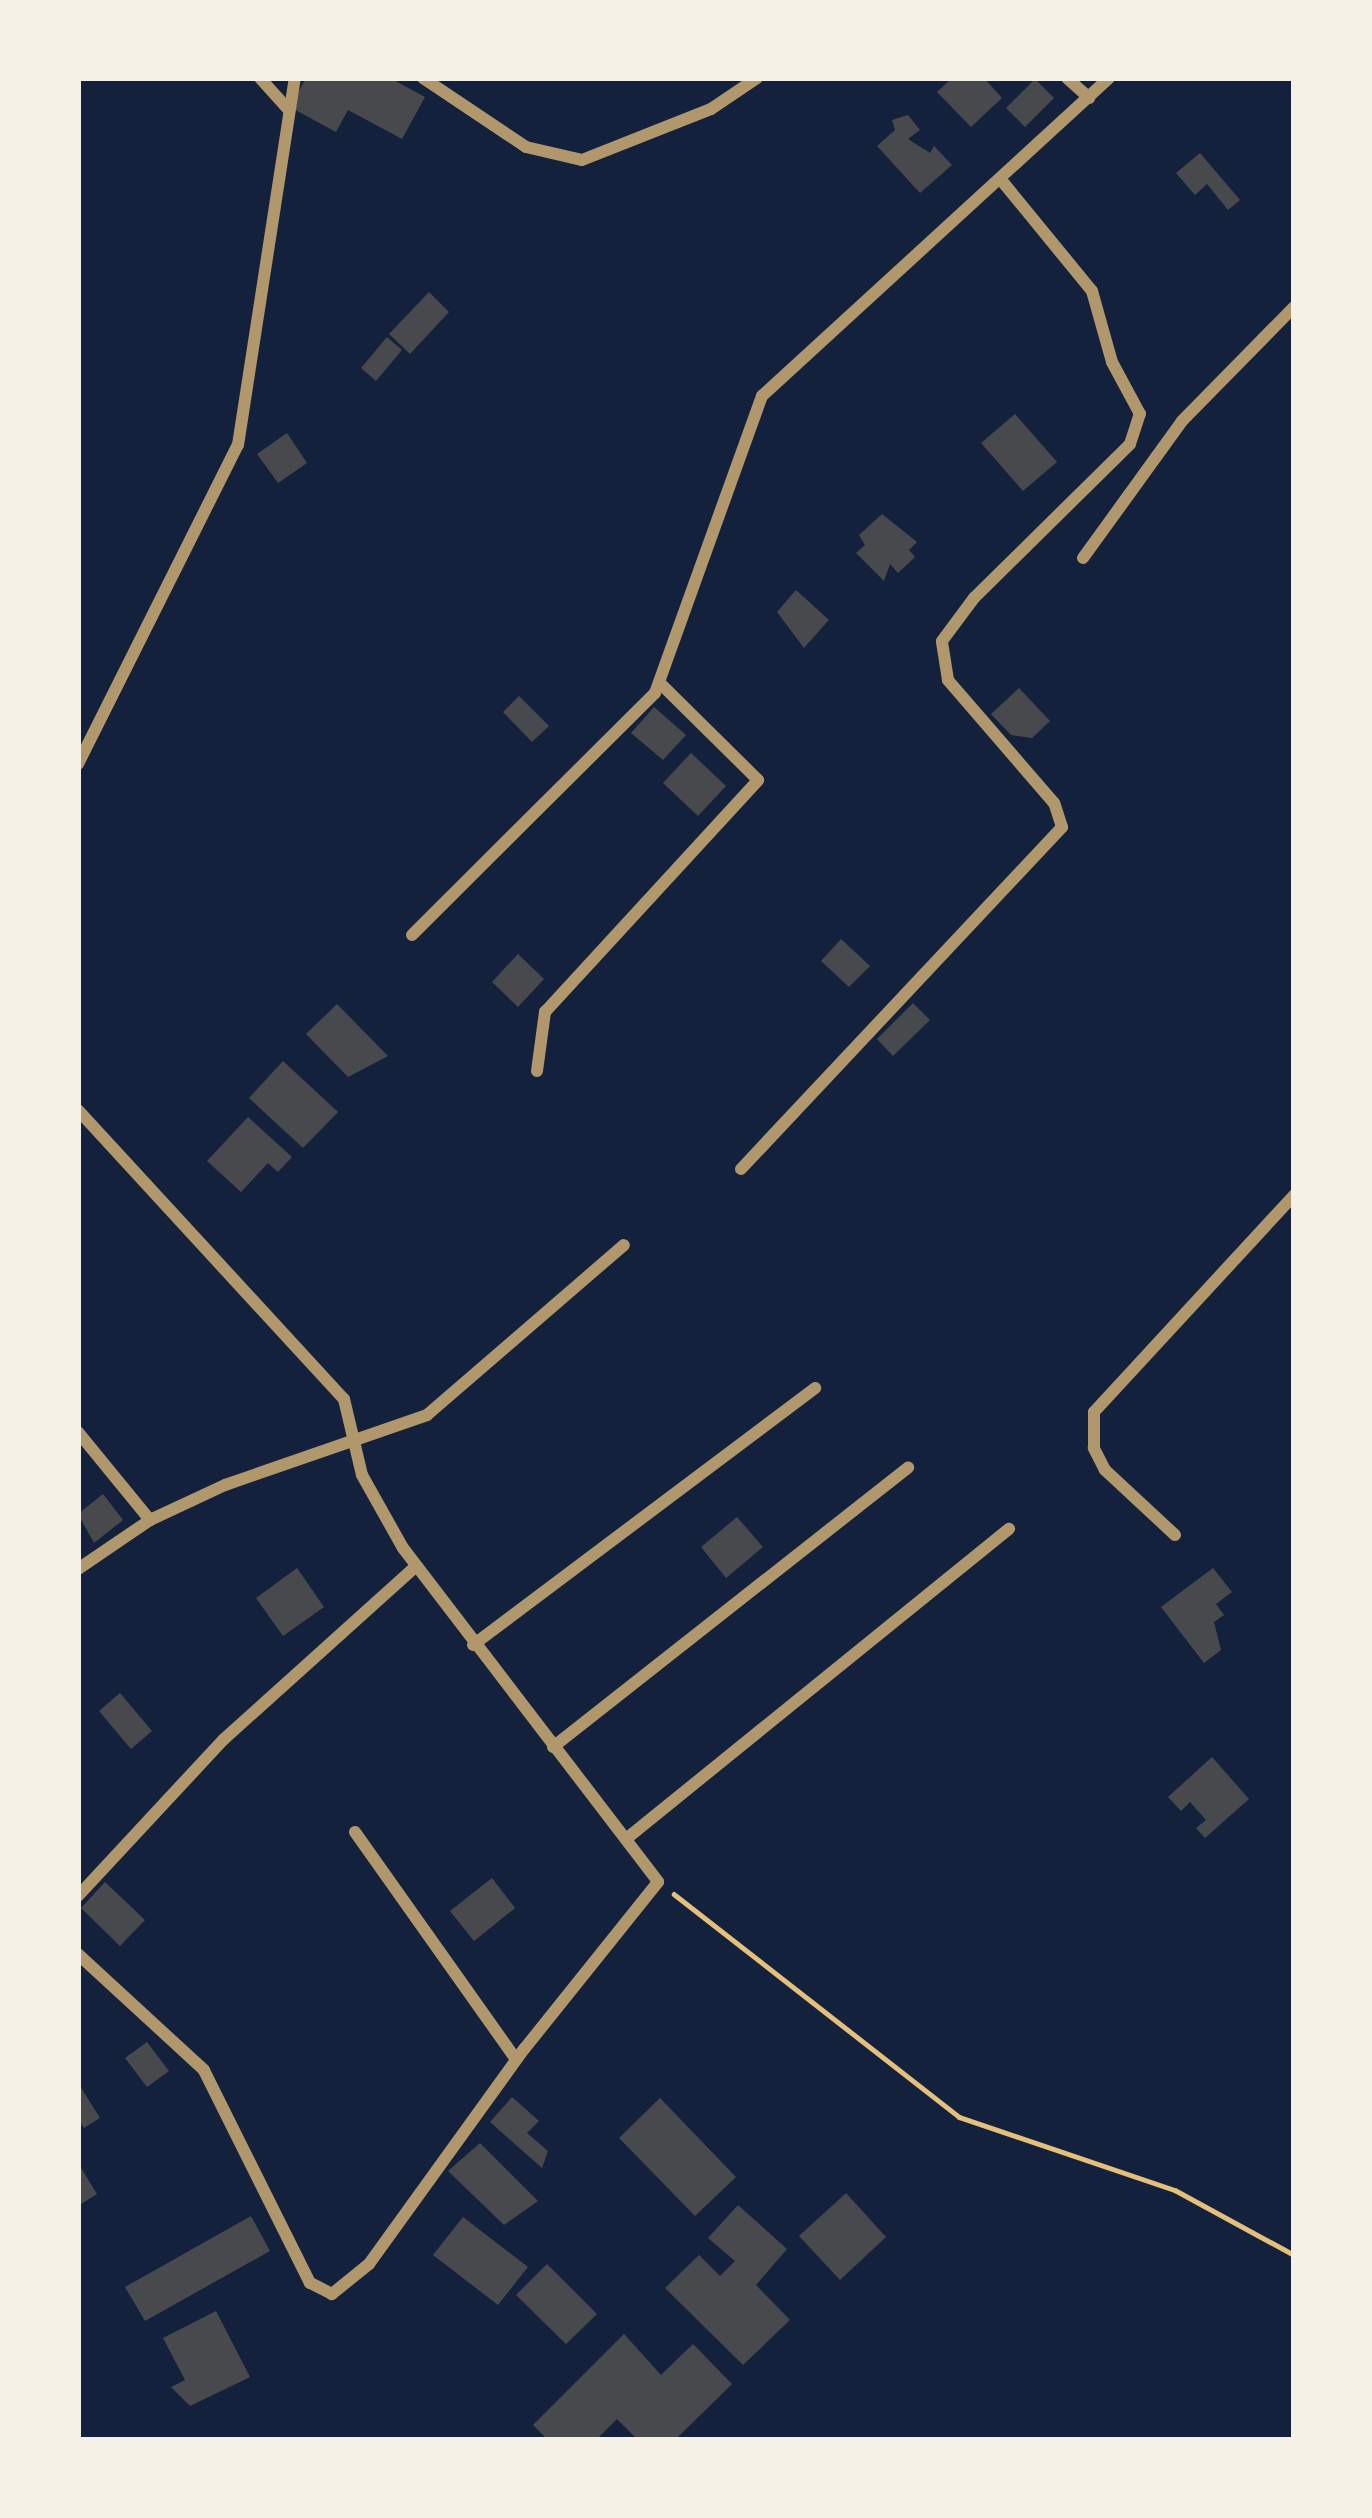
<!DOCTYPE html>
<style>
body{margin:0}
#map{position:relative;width:1372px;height:2518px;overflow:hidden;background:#14213d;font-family:"Open Sans",sans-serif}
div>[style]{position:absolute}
.building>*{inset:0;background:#48494c}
.path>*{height:4.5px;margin:-2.25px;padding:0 2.25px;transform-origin:2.25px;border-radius:2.25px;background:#e5c07b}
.minor>*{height:12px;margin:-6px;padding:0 6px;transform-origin:6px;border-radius:6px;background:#b1986c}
span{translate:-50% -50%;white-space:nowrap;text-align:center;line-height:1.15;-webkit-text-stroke:9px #f6f1e7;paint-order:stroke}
.frame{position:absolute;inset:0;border:81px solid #f6f1e7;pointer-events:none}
</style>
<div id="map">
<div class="building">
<div style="clip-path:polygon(306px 78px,390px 78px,425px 97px,402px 139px,348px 110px,336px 132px,290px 107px)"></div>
<div style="clip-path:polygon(952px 78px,984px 78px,1002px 98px,971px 127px,937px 92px)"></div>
<div style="clip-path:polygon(1035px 79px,1054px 98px,1025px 127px,1006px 108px)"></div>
<div style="clip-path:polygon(908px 115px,920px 130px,908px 139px,930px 153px,934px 146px,952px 165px,920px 193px,877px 146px,895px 130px,892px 120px)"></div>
<div style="clip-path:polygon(1200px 153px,1240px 200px,1228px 210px,1207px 184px,1195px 195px,1176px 173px)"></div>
<div style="clip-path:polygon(429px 292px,449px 312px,410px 354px,389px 334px)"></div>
<div style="clip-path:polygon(387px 337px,402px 350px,376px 381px,361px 368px)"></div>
<div style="clip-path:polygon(1015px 414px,1057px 462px,1023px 491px,981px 443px)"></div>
<div style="clip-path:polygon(287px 433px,307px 463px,278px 483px,257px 454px)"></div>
<div style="clip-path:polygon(882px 514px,917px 542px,909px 550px,915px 557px,898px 573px,890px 564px,884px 581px,856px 553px,865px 545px,859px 535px)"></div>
<div style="clip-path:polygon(796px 590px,829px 620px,804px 648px,777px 612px)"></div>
<div style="clip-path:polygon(1019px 688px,1050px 721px,1032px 738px,1011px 735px,991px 714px)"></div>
<div style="clip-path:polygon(519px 696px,549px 726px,532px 742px,503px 712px)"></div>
<div style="clip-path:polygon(654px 707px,686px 735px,663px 760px,631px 733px)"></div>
<div style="clip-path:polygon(691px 753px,726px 786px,698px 816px,663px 783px)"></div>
<div style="clip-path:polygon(841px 939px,870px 966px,849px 987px,821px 961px)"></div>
<div style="clip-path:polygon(518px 954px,544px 979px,518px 1007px,492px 982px)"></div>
<div style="clip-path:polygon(913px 1003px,930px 1020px,893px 1056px,877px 1039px)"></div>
<div style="clip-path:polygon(337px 1004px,388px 1056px,348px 1077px,306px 1034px)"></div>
<div style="clip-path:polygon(283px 1061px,338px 1112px,303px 1148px,249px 1098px)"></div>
<div style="clip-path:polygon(248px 1117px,292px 1157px,278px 1172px,268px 1163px,241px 1192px,207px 1161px)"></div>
<div style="clip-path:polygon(103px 1494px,123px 1520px,94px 1543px,78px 1514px)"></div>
<div style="clip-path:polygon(737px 1517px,763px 1547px,726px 1578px,701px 1547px)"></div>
<div style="clip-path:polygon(297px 1568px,324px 1607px,283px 1636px,256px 1598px)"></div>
<div style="clip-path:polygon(1213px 1568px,1232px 1592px,1216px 1604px,1224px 1615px,1214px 1622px,1221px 1650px,1204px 1663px,1161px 1607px)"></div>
<div style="clip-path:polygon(120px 1693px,152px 1731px,131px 1749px,99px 1711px)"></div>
<div style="clip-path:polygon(1212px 1757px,1249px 1799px,1205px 1838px,1196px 1828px,1206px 1820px,1190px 1802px,1181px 1811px,1168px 1797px)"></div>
<div style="clip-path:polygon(492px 1878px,515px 1908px,474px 1941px,450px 1911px)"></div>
<div style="clip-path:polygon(105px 1882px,145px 1920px,120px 1946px,81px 1908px)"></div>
<div style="clip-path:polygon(147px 2042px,169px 2071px,147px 2087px,125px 2058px)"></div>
<div style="clip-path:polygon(78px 2083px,100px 2118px,84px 2128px,78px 2119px)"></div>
<div style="clip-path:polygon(512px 2097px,539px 2121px,527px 2133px,548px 2151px,542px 2168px,490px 2122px)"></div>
<div style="clip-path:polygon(660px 2098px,736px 2177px,695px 2216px,619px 2138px)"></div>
<div style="clip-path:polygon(480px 2143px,538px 2201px,504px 2225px,448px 2171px)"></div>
<div style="clip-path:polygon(78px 2163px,97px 2194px,78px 2206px)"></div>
<div style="clip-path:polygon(846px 2193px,886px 2237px,840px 2280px,799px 2236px)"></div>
<div style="clip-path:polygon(738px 2205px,787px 2249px,756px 2285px,790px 2320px,743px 2365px,665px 2288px,699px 2255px,720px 2276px,735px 2261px,708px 2238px)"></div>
<div style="clip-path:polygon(251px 2216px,270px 2251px,145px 2321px,125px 2287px)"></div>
<div style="clip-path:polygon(463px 2217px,528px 2267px,498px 2305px,433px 2255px)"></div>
<div style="clip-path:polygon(547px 2264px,597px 2314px,566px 2344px,516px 2295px)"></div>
<div style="clip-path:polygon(216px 2311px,250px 2377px,190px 2406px,171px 2387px,185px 2380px,163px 2338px)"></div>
<div style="clip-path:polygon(624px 2334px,661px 2375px,693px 2344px,732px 2384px,675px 2440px,638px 2440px,617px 2419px,596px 2440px,548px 2440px,533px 2425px)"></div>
</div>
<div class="path">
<div style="left:674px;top:1894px;width:362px;rotate:38deg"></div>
<div style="left:959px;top:2117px;width:228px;rotate:18.7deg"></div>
<div style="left:1175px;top:2190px;width:136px;rotate:28.6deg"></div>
</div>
<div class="minor">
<div style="left:260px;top:78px;width:42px;rotate:47.9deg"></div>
<div style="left:423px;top:78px;width:124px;rotate:33.8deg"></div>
<div style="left:526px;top:147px;width:57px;rotate:13.1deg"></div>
<div style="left:582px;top:160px;width:139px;rotate:-21.6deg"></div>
<div style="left:711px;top:109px;width:55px;rotate:-34deg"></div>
<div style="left:1067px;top:78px;width:30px;rotate:42deg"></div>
<div style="left:1083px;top:558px;width:169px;rotate:-54.1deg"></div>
<div style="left:1182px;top:421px;width:160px;rotate:-45.5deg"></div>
<div style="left:78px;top:764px;width:357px;rotate:-63.4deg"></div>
<div style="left:238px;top:445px;width:371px;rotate:-81.2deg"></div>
<div style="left:412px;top:935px;width:343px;rotate:-44.9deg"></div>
<div style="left:655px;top:693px;width:316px;rotate:-70.2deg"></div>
<div style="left:762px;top:396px;width:471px;rotate:-42.5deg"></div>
<div style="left:537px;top:1071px;width:60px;rotate:-82.3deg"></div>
<div style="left:545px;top:1012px;width:315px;rotate:-47.4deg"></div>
<div style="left:758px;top:780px;width:138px;rotate:-135.3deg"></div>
<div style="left:78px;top:1110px;width:393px;rotate:47.4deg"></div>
<div style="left:344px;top:1399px;width:78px;rotate:76.7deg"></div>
<div style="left:362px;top:1475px;width:84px;rotate:60.7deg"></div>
<div style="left:403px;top:1548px;width:420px;rotate:52.6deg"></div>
<div style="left:658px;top:1882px;width:214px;rotate:128.7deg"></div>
<div style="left:524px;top:2049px;width:265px;rotate:125.8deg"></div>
<div style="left:369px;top:2264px;width:48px;rotate:141deg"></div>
<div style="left:332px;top:2294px;width:25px;rotate:-153deg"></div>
<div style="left:310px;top:2283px;width:238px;rotate:-116.5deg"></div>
<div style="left:204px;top:2070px;width:171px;rotate:-137.4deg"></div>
<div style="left:741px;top:1169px;width:469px;rotate:-46.8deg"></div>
<div style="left:1062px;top:827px;width:25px;rotate:-108deg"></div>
<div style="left:1054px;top:803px;width:162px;rotate:-130.8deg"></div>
<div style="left:948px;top:680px;width:39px;rotate:-99deg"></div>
<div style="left:942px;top:641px;width:54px;rotate:-53.3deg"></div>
<div style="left:974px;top:598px;width:219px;rotate:-44.6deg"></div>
<div style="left:1130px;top:444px;width:32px;rotate:-72deg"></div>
<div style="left:1140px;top:414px;width:59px;rotate:-118.3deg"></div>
<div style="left:1112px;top:362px;width:74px;rotate:-105.7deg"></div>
<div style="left:1092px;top:291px;width:142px;rotate:-129.3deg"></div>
<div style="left:78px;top:1432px;width:114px;rotate:50.7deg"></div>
<div style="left:150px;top:1520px;width:83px;rotate:-25deg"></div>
<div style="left:225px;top:1485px;width:214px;rotate:-19.1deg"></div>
<div style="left:427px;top:1415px;width:260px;rotate:-40.8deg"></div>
<div style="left:1175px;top:1535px;width:96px;rotate:-137.1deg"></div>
<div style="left:1105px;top:1470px;width:25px;rotate:-117deg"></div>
<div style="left:1094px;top:1448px;width:36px;rotate:-90deg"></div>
<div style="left:1094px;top:1412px;width:295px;rotate:-47.3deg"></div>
<div style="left:78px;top:1569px;width:87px;rotate:-34.2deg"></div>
<div style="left:473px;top:1645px;width:428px;rotate:-36.9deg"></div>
<div style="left:553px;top:1747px;width:452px;rotate:-38.2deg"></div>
<div style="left:355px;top:1832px;width:278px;rotate:54.7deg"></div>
<div style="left:626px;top:1839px;width:493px;rotate:-39deg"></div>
<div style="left:78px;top:1896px;width:213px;rotate:-47.1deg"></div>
<div style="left:223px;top:1740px;width:260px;rotate:-42deg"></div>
</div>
<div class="frame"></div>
</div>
